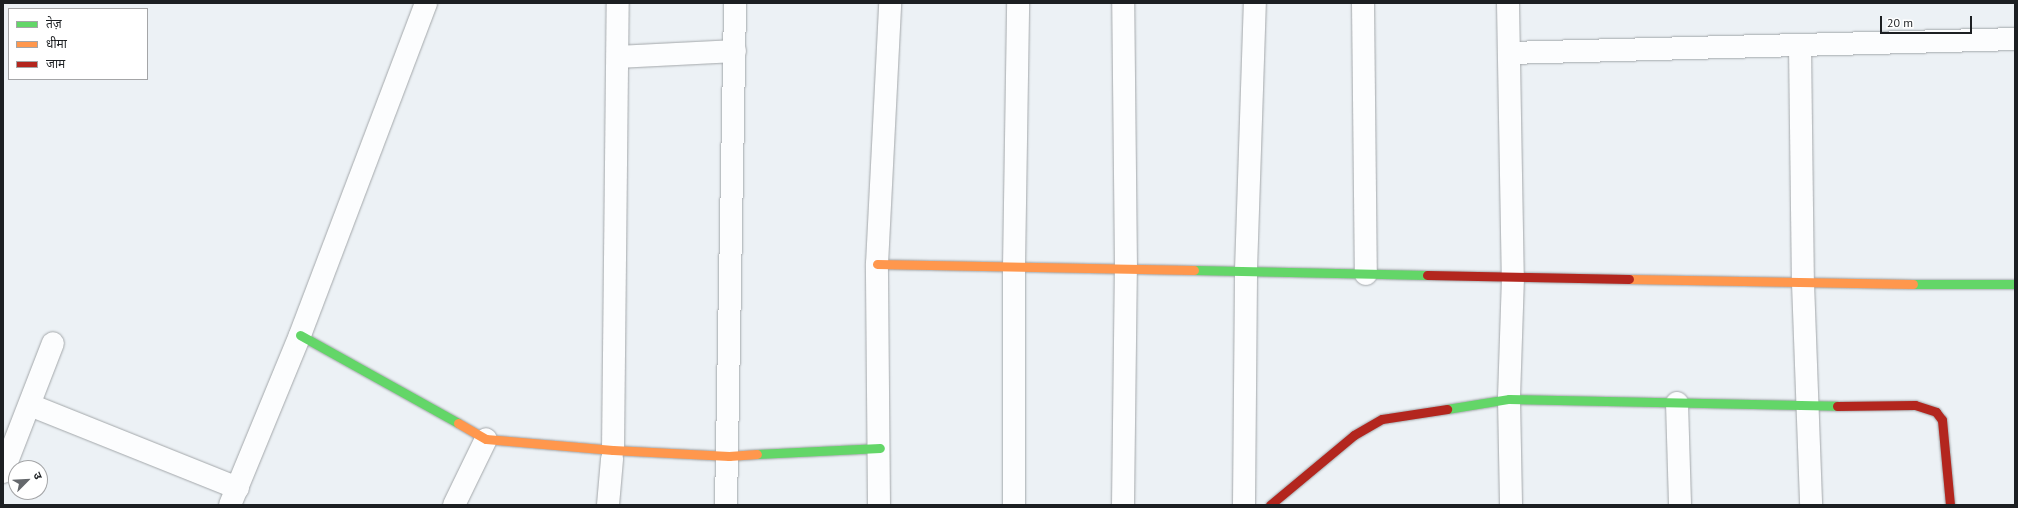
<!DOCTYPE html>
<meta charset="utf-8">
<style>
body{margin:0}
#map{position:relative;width:2018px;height:508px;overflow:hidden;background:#ecf1f5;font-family:"PT Sans","Noto Sans Devanagari",sans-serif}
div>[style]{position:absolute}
.roads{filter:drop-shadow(0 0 1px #a3a7aa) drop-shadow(0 0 1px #a3a7aa)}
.street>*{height:22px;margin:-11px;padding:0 11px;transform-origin:11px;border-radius:11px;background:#fcfdfe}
.fast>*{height:9px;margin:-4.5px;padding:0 4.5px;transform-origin:4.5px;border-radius:4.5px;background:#63d668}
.slow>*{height:9px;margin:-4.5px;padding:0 4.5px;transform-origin:4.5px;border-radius:4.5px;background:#ff974d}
.jam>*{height:9px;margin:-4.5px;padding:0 4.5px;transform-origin:4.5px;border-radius:4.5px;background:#b3261e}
span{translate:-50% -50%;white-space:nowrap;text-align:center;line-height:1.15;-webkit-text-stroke:3px #fff;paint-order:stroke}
.frame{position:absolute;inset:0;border:4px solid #1c1f22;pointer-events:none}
.legend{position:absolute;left:8px;top:8px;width:140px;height:72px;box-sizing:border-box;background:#fff;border:1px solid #a4a5a7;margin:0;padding:5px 7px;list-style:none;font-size:12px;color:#1c1f22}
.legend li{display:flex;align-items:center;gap:8px;height:20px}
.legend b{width:20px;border:1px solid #a4a5a7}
.north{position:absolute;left:8px;top:460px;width:40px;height:40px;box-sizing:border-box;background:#fff;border:1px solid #a4a5a7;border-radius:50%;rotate:66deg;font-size:11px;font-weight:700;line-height:16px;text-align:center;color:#1c1f22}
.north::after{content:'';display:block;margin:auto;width:14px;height:18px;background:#65686c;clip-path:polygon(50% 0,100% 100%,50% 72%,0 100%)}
.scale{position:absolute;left:1880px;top:16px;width:92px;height:18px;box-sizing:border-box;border:2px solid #1c1f22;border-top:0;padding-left:5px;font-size:12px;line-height:14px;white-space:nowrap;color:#1c1f22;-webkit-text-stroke:3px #fff;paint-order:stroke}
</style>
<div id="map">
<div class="roads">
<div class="street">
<div style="left:1363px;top:3px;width:271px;rotate:89.4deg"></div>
<div style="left:1508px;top:3px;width:274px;rotate:89deg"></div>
<div style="left:1513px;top:277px;width:122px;rotate:91.9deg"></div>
<div style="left:1509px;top:399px;width:106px;rotate:88.9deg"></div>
<div style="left:1800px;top:45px;width:238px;rotate:89.3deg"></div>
<div style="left:1803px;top:283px;width:222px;rotate:87.9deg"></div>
<div style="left:1509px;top:53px;width:506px;rotate:-1.58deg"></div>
<div style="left:618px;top:57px;width:117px;rotate:-2.9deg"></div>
<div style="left:1677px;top:403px;width:102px;rotate:88.3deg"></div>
<div style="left:30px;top:405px;width:224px;rotate:21.8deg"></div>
<div style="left:613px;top:450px;width:447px;rotate:-89.4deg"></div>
<div style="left:3px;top:472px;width:138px;rotate:-68.8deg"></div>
<div style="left:230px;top:505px;width:184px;rotate:-67.6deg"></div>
<div style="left:300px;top:335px;width:355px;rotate:-69.2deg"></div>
<div style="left:454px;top:505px;width:73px;rotate:-64.1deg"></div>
<div style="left:608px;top:505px;width:46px;rotate:-85deg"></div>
<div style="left:726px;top:505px;width:502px;rotate:-88.97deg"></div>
<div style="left:879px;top:505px;width:241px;rotate:-90.5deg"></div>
<div style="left:877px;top:264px;width:261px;rotate:-87.1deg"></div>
<div style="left:1014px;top:505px;width:238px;rotate:-90deg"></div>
<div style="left:1014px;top:267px;width:264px;rotate:-89.1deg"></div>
<div style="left:1123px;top:505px;width:236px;rotate:-89.3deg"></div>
<div style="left:1126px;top:269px;width:266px;rotate:-90.6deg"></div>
<div style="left:1244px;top:505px;width:235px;rotate:-89.5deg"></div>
<div style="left:1246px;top:270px;width:267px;rotate:-88.1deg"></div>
</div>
<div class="fast">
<div style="left:1194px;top:270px;width:233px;rotate:1.2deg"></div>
<div style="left:1913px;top:284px;width:102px"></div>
<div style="left:300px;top:335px;width:181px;rotate:29.1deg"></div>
<div style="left:1447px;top:409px;width:63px;rotate:-9.2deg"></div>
<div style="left:1509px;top:399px;width:328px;rotate:1.2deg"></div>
<div style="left:757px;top:454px;width:123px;rotate:-2.8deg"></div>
</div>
<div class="slow">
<div style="left:877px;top:264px;width:317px;rotate:1.1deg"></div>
<div style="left:1629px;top:279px;width:284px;rotate:1deg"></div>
<div style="left:458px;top:423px;width:32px;rotate:30deg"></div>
<div style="left:486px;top:439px;width:127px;rotate:5deg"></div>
<div style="left:613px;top:450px;width:116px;rotate:3deg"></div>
<div style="left:729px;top:456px;width:28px;rotate:-4deg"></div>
</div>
<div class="jam">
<div style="left:1427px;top:275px;width:202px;rotate:1.1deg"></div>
<div style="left:1837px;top:406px;width:78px;rotate:-0.7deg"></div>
<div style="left:1915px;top:405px;width:22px;rotate:18deg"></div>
<div style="left:1936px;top:412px;width:10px;rotate:53deg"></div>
<div style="left:1942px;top:420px;width:85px;rotate:84.6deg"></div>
<div style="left:1270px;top:505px;width:109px;rotate:-39.8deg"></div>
<div style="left:1354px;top:435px;width:32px;rotate:-30deg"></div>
<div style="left:1382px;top:419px;width:66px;rotate:-8.7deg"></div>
</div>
</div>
<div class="frame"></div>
<ul class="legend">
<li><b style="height:5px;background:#63d668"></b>तेज़</li>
<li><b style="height:5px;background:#ff974d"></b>धीमा</li>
<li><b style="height:5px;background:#b3261e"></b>जाम</li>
</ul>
<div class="north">उ</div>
<div class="scale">20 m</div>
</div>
